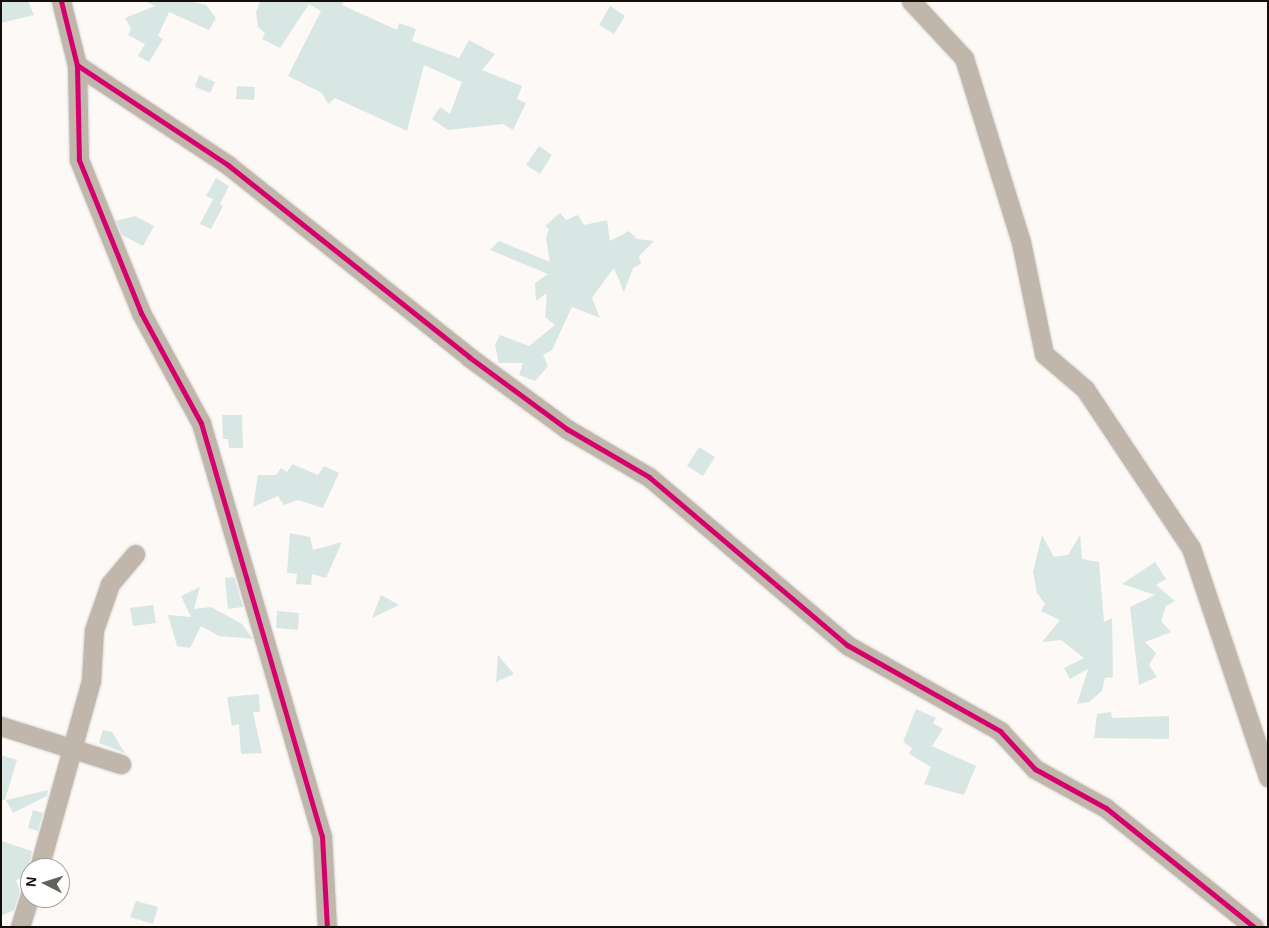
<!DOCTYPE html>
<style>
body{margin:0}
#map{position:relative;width:1269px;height:928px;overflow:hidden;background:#fcf9f6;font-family:Arial,sans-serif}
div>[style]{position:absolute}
.building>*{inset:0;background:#d9e7e4}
.roads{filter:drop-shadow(0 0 1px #d6d4d1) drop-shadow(0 0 1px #d6d4d1)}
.minor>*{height:19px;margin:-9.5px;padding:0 9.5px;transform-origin:9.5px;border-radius:9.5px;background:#c0b6ac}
.cycleway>*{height:5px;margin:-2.5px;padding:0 2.5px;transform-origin:2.5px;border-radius:2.5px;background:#d6006c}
span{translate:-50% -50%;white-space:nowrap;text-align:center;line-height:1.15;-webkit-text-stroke:4px #fff;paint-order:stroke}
.frame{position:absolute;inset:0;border:2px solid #140f0a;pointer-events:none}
.north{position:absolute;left:20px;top:858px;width:50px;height:50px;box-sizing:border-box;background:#fff;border:1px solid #a19f9d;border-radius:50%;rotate:275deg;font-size:14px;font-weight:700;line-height:20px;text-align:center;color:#140f0a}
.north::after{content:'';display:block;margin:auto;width:18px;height:22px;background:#65615d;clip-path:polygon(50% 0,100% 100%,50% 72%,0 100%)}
</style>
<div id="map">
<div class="building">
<div style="clip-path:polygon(1px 1px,28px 1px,34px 15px,1px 23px)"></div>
<div style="clip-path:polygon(144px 1px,189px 1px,206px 5px,216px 18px,209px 30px,169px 12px,158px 36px,163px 39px,149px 62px,138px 56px,145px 44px,128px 35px,131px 29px,125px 18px,155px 6px)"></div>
<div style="clip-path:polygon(260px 1px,345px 1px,342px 5px,397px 30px,399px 23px,416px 29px,412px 41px,459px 58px,469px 40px,495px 54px,482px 70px,522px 86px,517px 99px,526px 103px,513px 130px,503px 124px,448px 130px,432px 119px,440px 107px,450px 114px,462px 82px,424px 65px,407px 131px,335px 98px,328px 104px,322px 93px,288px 76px,321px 11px,309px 4px,280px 48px,262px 39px,265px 33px,258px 27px,256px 12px)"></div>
<div style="clip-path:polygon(610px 6px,625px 16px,614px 34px,599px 25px)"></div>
<div style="clip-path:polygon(199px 75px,215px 82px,210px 93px,195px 87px)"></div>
<div style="clip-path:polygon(237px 86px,255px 87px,254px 100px,236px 99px)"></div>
<div style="clip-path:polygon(539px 146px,552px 155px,540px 174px,526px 165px)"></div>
<div style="clip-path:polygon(216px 178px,229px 186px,220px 204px,213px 200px,223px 206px,211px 229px,200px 224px,213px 199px,206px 196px)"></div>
<div style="clip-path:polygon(560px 213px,566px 220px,578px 215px,584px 225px,607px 220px,610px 241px,629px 231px,637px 239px,654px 241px,639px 256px,641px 264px,633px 268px,624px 292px,614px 268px,599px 288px,592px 298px,600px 318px,572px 307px,552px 350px,543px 355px,548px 366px,535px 381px,519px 375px,523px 363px,499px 363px,495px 345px,500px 335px,529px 346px,555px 325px,545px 317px,547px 293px,536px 301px,535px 283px,548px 274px,490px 250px,499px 241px,550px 262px,546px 238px,549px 229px,545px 226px)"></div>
<div style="clip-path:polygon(135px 216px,154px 226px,143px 246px,122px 235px,116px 221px)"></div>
<div style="clip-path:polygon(222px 415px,242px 415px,243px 448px,229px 448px,228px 439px,223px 439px)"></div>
<div style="clip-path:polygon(699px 447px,715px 457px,703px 476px,687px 466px)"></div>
<div style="clip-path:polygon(292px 464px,318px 475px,324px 466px,339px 473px,323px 508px,298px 500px,284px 505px,278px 496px,253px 507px,258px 475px,276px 475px,281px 468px,287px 472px)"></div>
<div style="clip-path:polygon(290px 533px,310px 537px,313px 550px,342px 542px,326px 578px,312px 574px,311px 585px,296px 584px,297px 574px,287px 573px)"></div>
<div style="clip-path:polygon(1042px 535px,1054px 557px,1068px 555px,1080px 535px,1082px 559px,1099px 562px,1104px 622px,1112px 618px,1113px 677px,1105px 678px,1102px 691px,1089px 702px,1077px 704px,1088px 669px,1070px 679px,1064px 668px,1084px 658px,1061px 640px,1042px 642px,1060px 620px,1041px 611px,1045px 604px,1037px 593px,1033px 572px)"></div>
<div style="clip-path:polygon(1155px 562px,1166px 579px,1156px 585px,1175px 601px,1166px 606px,1161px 621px,1171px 632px,1145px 642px,1156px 653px,1149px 665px,1157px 677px,1139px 685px,1130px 607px,1155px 595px,1122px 584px)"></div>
<div style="clip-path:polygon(234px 577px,243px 607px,228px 609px,225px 578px)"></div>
<div style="clip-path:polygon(200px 587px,194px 609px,211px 607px,242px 624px,253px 639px,219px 636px,201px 626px,190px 648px,177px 646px,168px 615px,191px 617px,181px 596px)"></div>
<div style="clip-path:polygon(381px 595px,399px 605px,372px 618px)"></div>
<div style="clip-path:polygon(153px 605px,156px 623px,133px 626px,130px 608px)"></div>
<div style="clip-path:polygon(277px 611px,299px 613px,298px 630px,276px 628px)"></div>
<div style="clip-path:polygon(498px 655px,514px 674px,496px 682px)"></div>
<div style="clip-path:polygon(259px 694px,260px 712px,253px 712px,262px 753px,241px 754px,239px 724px,232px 726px,227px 697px)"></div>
<div style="clip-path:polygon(916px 709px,936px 718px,933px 723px,943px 729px,932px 746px,976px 766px,964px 795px,924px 784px,931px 767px,909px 754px,912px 748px,903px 742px)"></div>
<div style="clip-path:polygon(1111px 712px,1112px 718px,1169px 716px,1169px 739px,1094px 738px,1097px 714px)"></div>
<div style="clip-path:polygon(103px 730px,112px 732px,125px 753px,99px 743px)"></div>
<div style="clip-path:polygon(1px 755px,17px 760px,5px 800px,1px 800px)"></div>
<div style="clip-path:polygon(48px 790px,47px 796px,13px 813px,6px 800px)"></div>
<div style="clip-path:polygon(33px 810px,43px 813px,38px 831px,28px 828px)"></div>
<div style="clip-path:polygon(1px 841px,32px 851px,26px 876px,16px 880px,20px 891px,14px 910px,1px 916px)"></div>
<div style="clip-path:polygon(136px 901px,158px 907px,153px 924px,130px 917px)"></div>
</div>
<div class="roads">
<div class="minor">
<div style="left:61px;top:1px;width:66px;rotate:76deg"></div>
<div style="left:77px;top:65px;width:95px;rotate:88.8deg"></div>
<div style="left:79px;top:160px;width:165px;rotate:67.9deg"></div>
<div style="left:141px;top:313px;width:125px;rotate:61.4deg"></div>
<div style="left:201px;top:423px;width:430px;rotate:73.7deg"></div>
<div style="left:322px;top:836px;width:91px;rotate:86.9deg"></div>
<div style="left:911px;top:1px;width:78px;rotate:47.1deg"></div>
<div style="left:964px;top:58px;width:193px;rotate:72.8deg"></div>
<div style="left:1021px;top:242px;width:114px;rotate:78.4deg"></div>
<div style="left:1044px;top:354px;width:54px;rotate:40.5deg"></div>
<div style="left:1085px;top:389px;width:191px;rotate:56.3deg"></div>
<div style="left:1191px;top:548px;width:242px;rotate:71.4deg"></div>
<div style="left:77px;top:65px;width:181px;rotate:33.5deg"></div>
<div style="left:228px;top:165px;width:308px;rotate:38.5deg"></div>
<div style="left:469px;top:357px;width:122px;rotate:36.3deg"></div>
<div style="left:567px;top:429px;width:95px;rotate:30.3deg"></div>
<div style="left:649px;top:477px;width:260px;rotate:40.3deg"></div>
<div style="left:847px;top:645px;width:176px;rotate:29.3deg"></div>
<div style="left:1000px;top:731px;width:52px;rotate:47.4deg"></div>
<div style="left:1035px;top:769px;width:81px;rotate:28.8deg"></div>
<div style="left:1106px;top:808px;width:190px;rotate:38.8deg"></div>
<div style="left:1px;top:726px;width:126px;rotate:17.6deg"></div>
<div style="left:39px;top:868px;width:195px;rotate:-74.5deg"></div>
<div style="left:91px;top:680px;width:50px;rotate:-86.6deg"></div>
<div style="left:94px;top:630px;width:49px;rotate:-70.8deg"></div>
<div style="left:110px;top:584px;width:39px;rotate:-50deg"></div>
<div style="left:20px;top:927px;width:34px;rotate:-73deg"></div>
</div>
</div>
<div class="cycleway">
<div style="left:61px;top:1px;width:66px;rotate:76deg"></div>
<div style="left:77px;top:65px;width:95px;rotate:88.8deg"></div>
<div style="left:79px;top:160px;width:165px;rotate:67.9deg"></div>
<div style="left:141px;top:313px;width:125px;rotate:61.4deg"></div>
<div style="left:201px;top:423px;width:430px;rotate:73.7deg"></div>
<div style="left:322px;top:836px;width:91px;rotate:86.9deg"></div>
<div style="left:77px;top:65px;width:181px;rotate:33.5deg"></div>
<div style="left:228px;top:165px;width:308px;rotate:38.5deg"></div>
<div style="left:469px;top:357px;width:122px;rotate:36.3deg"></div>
<div style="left:567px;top:429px;width:95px;rotate:30.3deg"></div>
<div style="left:649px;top:477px;width:260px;rotate:40.3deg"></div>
<div style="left:847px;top:645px;width:176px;rotate:29.3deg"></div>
<div style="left:1000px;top:731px;width:52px;rotate:47.4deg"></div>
<div style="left:1035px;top:769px;width:81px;rotate:28.8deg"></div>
<div style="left:1106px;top:808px;width:190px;rotate:38.8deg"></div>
</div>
<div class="frame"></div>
<div class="north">N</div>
</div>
